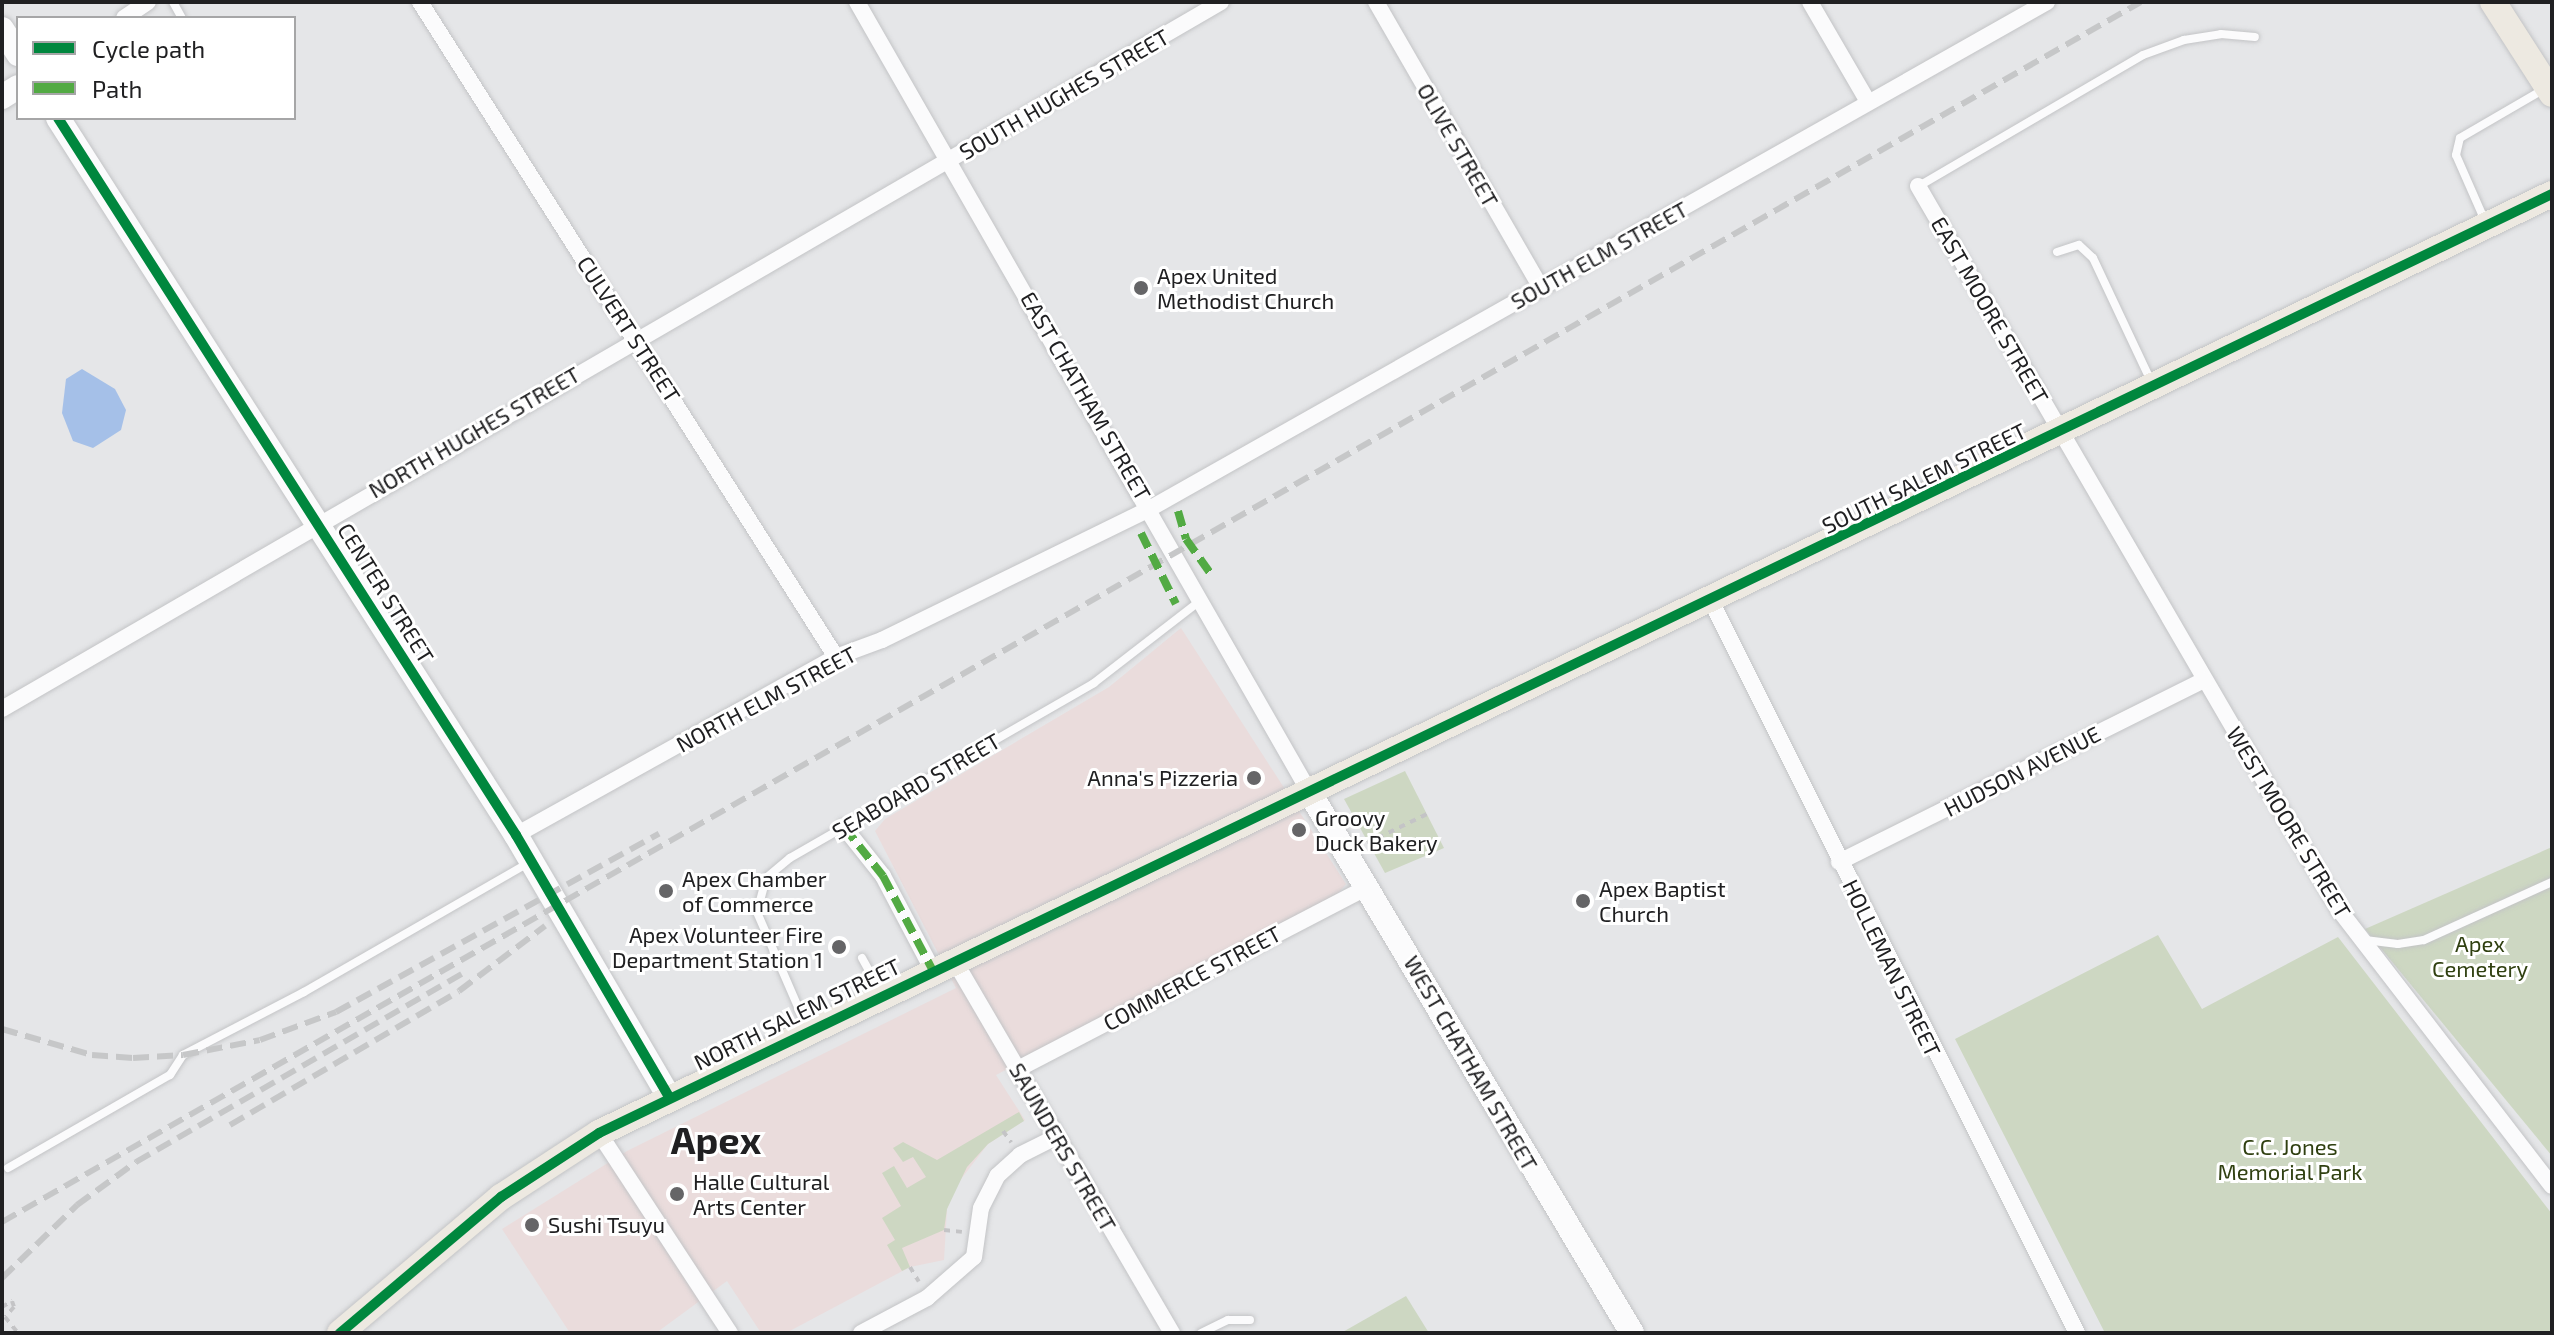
<!DOCTYPE html>
<style>
body{margin:0}
#map{position:relative;width:2554px;height:1335px;overflow:hidden;background:#e5e6e8;font-family:"Exo 2",sans-serif}
div>[style]{position:absolute}
.commercial>*{inset:0;background:#eadcdc}
.green>*{inset:0;background:#cdd7c2}
.water>*{inset:0;background:#a5c0e8}
.path>*{height:4px;margin-top:-2px;transform-origin:0;background:repeating-linear-gradient(90deg,#c4c4c6 0 6px,transparent 0 12px)}
.roads{filter:drop-shadow(0 0 2px #c3c4c6) drop-shadow(0 0 2px #c3c4c6)}
.lane>*{height:8px;margin:-4px;padding:0 4px;transform-origin:4px;border-radius:4px;background:#fbfbfc}
.street>*{height:16px;margin:-8px;padding:0 8px;transform-origin:8px;border-radius:8px;background:#fbfbfc}
.secondary>*{height:24px;margin:-12px;padding:0 12px;transform-origin:12px;border-radius:12px;background:#fbfbfc}
.primary>*{height:26px;margin:-13px;padding:0 13px;transform-origin:13px;border-radius:13px;background:#ede9e1}
.rail>*{height:6px;margin-top:-3px;transform-origin:0;background:repeating-linear-gradient(90deg,#c6c7c8 0 16px,transparent 0 24px)}
.quiet>*{height:8px;margin-top:-4px;transform-origin:0;background:repeating-linear-gradient(90deg,#52aa43 0 16px,transparent 0 24px)}
.cycleway>*{height:10px;margin:-5px;padding:0 5px;transform-origin:5px;border-radius:5px;background:#00873e}
.dots>*{width:22px;height:22px;translate:-50% -50%;box-sizing:border-box;border:4px solid #fff;border-radius:50%}
span{translate:-50% -50%;white-space:nowrap;text-align:center;line-height:1.15;-webkit-text-stroke:6px #fff;paint-order:stroke}
.street-label{font-size:22px;color:#202022}
.poi-label{font-size:22px;color:#202022}
.left{translate:0 -50%;text-align:left}
.right{translate:-100% -50%;text-align:right}
.park-label{font-size:22px;color:#304011}
.town-label{font-size:38px;color:#202022;font-weight:700}
.frame{position:absolute;inset:0;border:4px solid #202022;pointer-events:none}
.legend{position:absolute;left:16px;top:16px;width:280px;height:104px;box-sizing:border-box;background:#fff;border:2px solid #a6a6a7;margin:0;padding:10px 14px;list-style:none;font-size:24px;color:#202022}
.legend li{display:flex;align-items:center;gap:16px;height:40px}
.legend b{width:40px;border:2px solid #a6a6a7}
</style>
<div id="map">
<div class="commercial">
<div style="clip-path:polygon(1181px 628px,1346px 884px,1335px 897px,996px 1075px,1025px 1120px,988px 1144px,955px 1187px,947px 1209px,944px 1260px,910px 1267px,786px 1333px,761px 1333px,727px 1281px,656px 1333px,570px 1333px,502px 1229px,627px 1151px,956px 988px,875px 831px,885px 819px,1109px 687px)"></div>
</div>
<div class="green">
<div style="clip-path:polygon(1405px 771px,1444px 848px,1385px 873px,1344px 799px)"></div>
<div style="clip-path:polygon(2552px 847px,2552px 1156px,2365px 929px)"></div>
<div style="clip-path:polygon(2158px 935px,2202px 1009px,2338px 937px,2552px 1214px,2552px 1333px,2105px 1333px,1955px 1039px)"></div>
<div style="clip-path:polygon(1019px 1112px,1024px 1121px,988px 1144px,967px 1167px,947px 1209px,944px 1230px,902px 1248px,910px 1267px,902px 1271px,887px 1245px,895px 1240px,882px 1218px,901px 1206px,882px 1173px,894px 1166px,907px 1188px,926px 1177px,913px 1157px,903px 1162px,893px 1148px,903px 1142px,937px 1160px)"></div>
<div style="clip-path:polygon(1406px 1296px,1429px 1333px,1341px 1333px)"></div>
</div>
<div class="water">
<div style="clip-path:polygon(82px 369px,115px 389px,126px 410px,121px 430px,93px 448px,73px 441px,62px 413px,66px 379px)"></div>
</div>
<div class="path">
<div style="left:1367px;top:843px;width:67px;rotate:-25.8deg"></div>
<div style="left:1003px;top:1131px;width:14px;rotate:54deg"></div>
<div style="left:944px;top:1230px;width:18px;rotate:6deg"></div>
<div style="left:910px;top:1267px;width:17px;rotate:59deg"></div>
<div style="left:2px;top:1307px;width:12px;rotate:-31deg"></div>
<div style="left:12px;top:1301px;width:6px;rotate:72deg"></div>
<div style="left:14px;top:1307px;width:13px;rotate:132deg"></div>
<div style="left:5px;top:1317px;width:21px;rotate:51deg"></div>
<div style="left:165px;top:1333px;width:3px"></div>
</div>
<div class="roads">
<div class="lane">
<div style="left:173px;top:2px;width:18px;rotate:61deg"></div>
<div style="left:1919px;top:186px;width:259px;rotate:-30.3deg"></div>
<div style="left:2143px;top:55px;width:44px;rotate:-20.1deg"></div>
<div style="left:2184px;top:40px;width:37px;rotate:-9deg"></div>
<div style="left:2221px;top:34px;width:34px;rotate:5deg"></div>
<div style="left:2485px;top:221px;width:72px;rotate:-113.7deg"></div>
<div style="left:2456px;top:155px;width:17px;rotate:-77deg"></div>
<div style="left:2460px;top:138px;width:99px;rotate:-30.2deg"></div>
<div style="left:2057px;top:252px;width:23px;rotate:-18deg"></div>
<div style="left:2079px;top:245px;width:19px;rotate:43deg"></div>
<div style="left:2093px;top:258px;width:136px;rotate:64.8deg"></div>
<div style="left:2365px;top:940px;width:33px;rotate:7deg"></div>
<div style="left:2398px;top:944px;width:26px;rotate:-9deg"></div>
<div style="left:2424px;top:940px;width:141px;rotate:-24.4deg"></div>
<div style="left:862px;top:958px;width:39px;rotate:61deg"></div>
<div style="left:808px;top:1030px;width:129px;rotate:-113.4deg"></div>
<div style="left:757px;top:912px;width:35px;rotate:-75deg"></div>
<div style="left:766px;top:878px;width:31px;rotate:-40deg"></div>
<div style="left:790px;top:858px;width:351px;rotate:-29.9deg"></div>
<div style="left:1094px;top:683px;width:135px;rotate:-37.8deg"></div>
<div style="left:8px;top:1168px;width:187px;rotate:-29.9deg"></div>
<div style="left:170px;top:1075px;width:24px;rotate:-57deg"></div>
<div style="left:183px;top:1055px;width:136px;rotate:-27.5deg"></div>
<div style="left:304px;top:992px;width:261px;rotate:-29.9deg"></div>
<div style="left:1201px;top:1333px;width:30px;rotate:-26deg"></div>
<div style="left:1228px;top:1320px;width:22px"></div>
</div>
<div class="street">
<div style="left:420px;top:2px;width:776px;rotate:57.58deg"></div>
<div style="left:857px;top:2px;width:912px;rotate:60.2deg"></div>
<div style="left:1376px;top:2px;width:330px;rotate:60deg"></div>
<div style="left:1810px;top:2px;width:113px;rotate:59.8deg"></div>
<div style="left:124px;top:18px;width:29px;rotate:-34deg"></div>
<div style="left:1918px;top:186px;width:839px;rotate:59.8deg"></div>
<div style="left:2340px;top:911px;width:347px;rotate:52.4deg"></div>
<div style="left:1711px;top:601px;width:818px;rotate:63.43deg"></div>
<div style="left:2px;top:709px;width:1409px;rotate:-30.11deg"></div>
<div style="left:844px;top:827px;width:63px;rotate:51.5deg"></div>
<div style="left:883px;top:876px;width:107px;rotate:62.2deg"></div>
<div style="left:516px;top:835px;width:366px;rotate:-29.1deg"></div>
<div style="left:836px;top:657px;width:49px;rotate:-20.3deg"></div>
<div style="left:882px;top:640px;width:300px;rotate:-26.1deg"></div>
<div style="left:1151px;top:508px;width:1029px;rotate:-29.45deg"></div>
<div style="left:1839px;top:862px;width:408px;rotate:-26.5deg"></div>
<div style="left:954px;top:960px;width:432px;rotate:59.7deg"></div>
<div style="left:1018px;top:1069px;width:394px;rotate:-27.5deg"></div>
<div style="left:599px;top:1133px;width:239px;rotate:56.8deg"></div>
<div style="left:861px;top:1333px;width:75px;rotate:-27.9deg"></div>
<div style="left:927px;top:1298px;width:62px;rotate:-41.1deg"></div>
<div style="left:974px;top:1257px;width:49px;rotate:-81.9deg"></div>
<div style="left:981px;top:1208px;width:36px;rotate:-63deg"></div>
<div style="left:997px;top:1176px;width:31px;rotate:-42deg"></div>
<div style="left:1020px;top:1155px;width:40px;rotate:-26.6deg"></div>
</div>
<div class="secondary">
<div style="left:2px;top:29px;width:30px;rotate:57deg"></div>
<div style="left:2px;top:97px;width:19px;rotate:-32deg"></div>
<div style="left:58px;top:118px;width:851px;rotate:57.43deg"></div>
<div style="left:516px;top:835px;width:303px;rotate:59.7deg"></div>
<div style="left:1310px;top:793px;width:629px;rotate:59.19deg"></div>
</div>
<div class="primary">
<div style="left:2493px;top:2px;width:109px;rotate:57.3deg"></div>
<div style="left:340px;top:1333px;width:211px;rotate:-40.2deg"></div>
<div style="left:501px;top:1197px;width:117px;rotate:-33.1deg"></div>
<div style="left:599px;top:1133px;width:2167px;rotate:-25.68deg"></div>
</div>
</div>
<div class="rail">
<div style="left:2px;top:1029px;width:94px;rotate:16.1deg"></div>
<div style="left:92px;top:1055px;width:41px;rotate:4.2deg"></div>
<div style="left:133px;top:1058px;width:50px;rotate:-3.4deg"></div>
<div style="left:183px;top:1055px;width:78px;rotate:-11deg"></div>
<div style="left:260px;top:1040px;width:81px;rotate:-20.2deg"></div>
<div style="left:336px;top:1012px;width:369px;rotate:-28.9deg"></div>
<div style="left:230px;top:1125px;width:265px;rotate:-30.3deg"></div>
<div style="left:459px;top:991px;width:108px;rotate:-37.1deg"></div>
<div style="left:2px;top:1222px;width:2462px;rotate:-29.7deg"></div>
<div style="left:2px;top:1278px;width:105px;rotate:-44.2deg"></div>
<div style="left:77px;top:1205px;width:73px;rotate:-36.1deg"></div>
<div style="left:136px;top:1162px;width:382px;rotate:-30deg"></div>
</div>
<div class="quiet">
<div style="left:1178px;top:511px;width:29px;rotate:74deg"></div>
<div style="left:1186px;top:539px;width:47px;rotate:54.6deg"></div>
<div style="left:1141px;top:533px;width:79px;rotate:63.8deg"></div>
<div style="left:844px;top:827px;width:63px;rotate:51.5deg"></div>
<div style="left:883px;top:876px;width:107px;rotate:62.2deg"></div>
</div>
<div class="cycleway">
<div style="left:58px;top:118px;width:851px;rotate:57.43deg"></div>
<div style="left:516px;top:835px;width:303px;rotate:59.7deg"></div>
<div style="left:340px;top:1333px;width:211px;rotate:-40.2deg"></div>
<div style="left:501px;top:1197px;width:117px;rotate:-33.1deg"></div>
<div style="left:599px;top:1133px;width:2167px;rotate:-25.68deg"></div>
</div>
<div class="dots">
<div style="left:1141px;top:288px;background:#656567"></div>
<div style="left:1254px;top:778px;background:#656567"></div>
<div style="left:1299px;top:830px;background:#656567"></div>
<div style="left:666px;top:891px;background:#656567"></div>
<div style="left:1583px;top:901px;background:#656567"></div>
<div style="left:839px;top:947px;background:#656567"></div>
<div style="left:677px;top:1194px;background:#656567"></div>
<div style="left:532px;top:1225px;background:#656567"></div>
</div>
<div class="street-label">
<span style="left:1064px;top:94px;rotate:-30deg">SOUTH HUGHES STREET</span>
<span style="left:1458px;top:145px;rotate:60deg">OLIVE STREET</span>
<span style="left:1599px;top:255px;rotate:-29deg">SOUTH ELM STREET</span>
<span style="left:1990px;top:310px;rotate:60deg">EAST MOORE STREET</span>
<span style="left:629px;top:329px;rotate:57deg">CULVERT STREET</span>
<span style="left:1086px;top:396px;rotate:60deg">EAST CHATHAM STREET</span>
<span style="left:474px;top:432px;rotate:-30deg">NORTH HUGHES STREET</span>
<span style="left:1924px;top:478px;rotate:-26deg">SOUTH SALEM STREET</span>
<span style="left:386px;top:593px;rotate:58deg">CENTER STREET</span>
<span style="left:766px;top:699px;rotate:-28deg">NORTH ELM STREET</span>
<span style="left:2022px;top:771px;rotate:-27deg">HUDSON AVENUE</span>
<span style="left:916px;top:786px;rotate:-30deg">SEABOARD STREET</span>
<span style="left:2289px;top:822px;rotate:59deg">WEST MOORE STREET</span>
<span style="left:1892px;top:968px;rotate:64deg">HOLLEMAN STREET</span>
<span style="left:1192px;top:978px;rotate:-28deg">COMMERCE STREET</span>
<span style="left:797px;top:1014px;rotate:-26deg">NORTH SALEM STREET</span>
<span style="left:1471px;top:1063px;rotate:60deg">WEST CHATHAM STREET</span>
<span style="left:1063px;top:1147px;rotate:60deg">SAUNDERS STREET</span>
</div>
<div class="poi-label">
<span class="left" style="left:1157px;top:288px">Apex United<br>Methodist Church</span>
<span class="right" style="left:1238px;top:778px">Anna's Pizzeria</span>
<span class="left" style="left:1315px;top:830px">Groovy<br>Duck Bakery</span>
<span class="left" style="left:682px;top:891px">Apex Chamber<br>of Commerce</span>
<span class="left" style="left:1599px;top:901px">Apex Baptist<br>Church</span>
<span class="right" style="left:823px;top:947px">Apex Volunteer Fire<br>Department Station 1</span>
<span class="left" style="left:693px;top:1194px">Halle Cultural<br>Arts Center</span>
<span class="left" style="left:548px;top:1225px">Sushi Tsuyu</span>
</div>
<div class="park-label">
<span style="left:2480px;top:956px">Apex<br>Cemetery</span>
<span style="left:2290px;top:1159px">C.C. Jones<br>Memorial Park</span>
</div>
<div class="town-label">
<span style="left:716px;top:1140px">Apex</span>
</div>
<div class="frame"></div>
<ul class="legend">
<li><b style="height:10px;background:#00873e"></b>Cycle path</li>
<li><b style="height:10px;background:#52aa43"></b>Path</li>
</ul>
</div>
